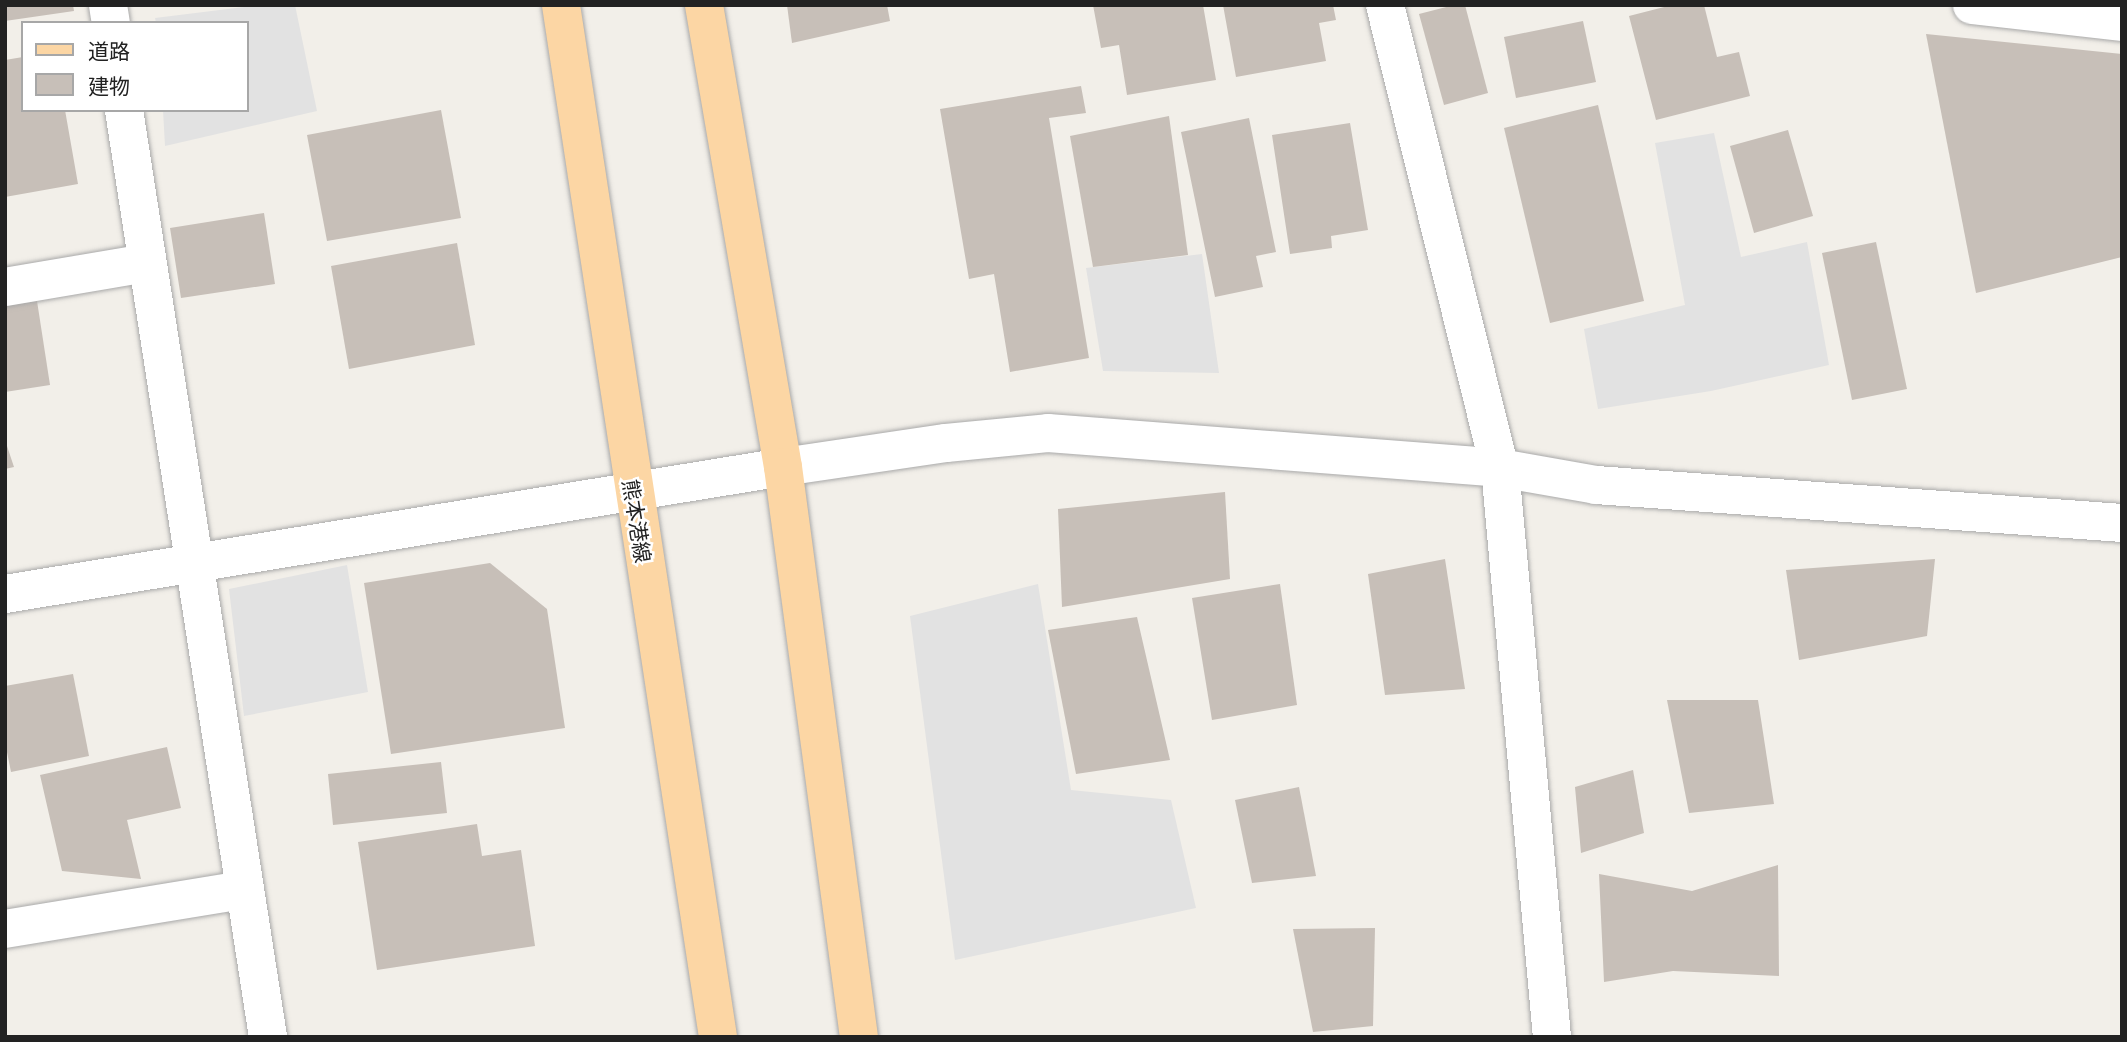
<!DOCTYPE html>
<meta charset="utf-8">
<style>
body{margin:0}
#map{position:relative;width:2127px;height:1042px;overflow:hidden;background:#f2efe9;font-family:"Asap Condensed","Noto Sans JP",sans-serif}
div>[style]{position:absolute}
.parking>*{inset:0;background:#e2e2e2}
.building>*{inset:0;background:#c7bfb8}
.roads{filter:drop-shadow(0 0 2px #a9a9a9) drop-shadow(0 0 2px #a9a9a9)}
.minor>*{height:38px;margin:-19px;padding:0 19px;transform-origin:19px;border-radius:19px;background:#fff}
.tertiary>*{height:38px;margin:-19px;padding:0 19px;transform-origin:19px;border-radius:19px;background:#fff}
.primary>*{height:38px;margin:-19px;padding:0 19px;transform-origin:19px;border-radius:19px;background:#fcd6a4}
span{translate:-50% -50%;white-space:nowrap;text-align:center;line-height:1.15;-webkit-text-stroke:5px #fff;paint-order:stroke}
.street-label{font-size:21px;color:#222}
.frame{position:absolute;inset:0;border:7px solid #222;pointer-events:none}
.legend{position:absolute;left:21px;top:21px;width:228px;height:91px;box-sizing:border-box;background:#fff;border:2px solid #a7a7a7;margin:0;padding:9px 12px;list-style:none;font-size:21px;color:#222}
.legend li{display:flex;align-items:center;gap:14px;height:35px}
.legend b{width:35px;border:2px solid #a7a7a7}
</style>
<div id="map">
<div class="parking">
<div style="clip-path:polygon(261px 5px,295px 5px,317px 111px,165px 146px,163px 110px,247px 110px,247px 23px,156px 23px,155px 18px)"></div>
<div style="clip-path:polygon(1714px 133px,1741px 257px,1807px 242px,1829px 365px,1711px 391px,1598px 409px,1584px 329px,1685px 305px,1655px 143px)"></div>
<div style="clip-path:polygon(1202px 254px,1219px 373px,1103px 371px,1086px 268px)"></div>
<div style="clip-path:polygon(347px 565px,368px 692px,244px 716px,229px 589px)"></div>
<div style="clip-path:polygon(1038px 584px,1071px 790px,1171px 800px,1196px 908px,955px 960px,910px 616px)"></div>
</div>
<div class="building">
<div style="clip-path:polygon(5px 5px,73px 5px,74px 11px,5px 21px)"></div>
<div style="clip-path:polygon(787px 5px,887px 5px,890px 21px,792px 43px)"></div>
<div style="clip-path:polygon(1093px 5px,1203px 5px,1216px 80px,1127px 95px,1119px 45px,1101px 48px)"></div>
<div style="clip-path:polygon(1223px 5px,1333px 5px,1336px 20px,1319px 23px,1326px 61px,1236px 77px)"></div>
<div style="clip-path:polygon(1454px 5px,1465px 5px,1488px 93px,1444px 105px,1419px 14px)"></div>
<div style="clip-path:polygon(1672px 5px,1704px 5px,1717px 57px,1739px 52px,1750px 96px,1656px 120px,1629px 16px)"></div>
<div style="clip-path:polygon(1583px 21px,1596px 82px,1516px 98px,1504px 37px)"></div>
<div style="clip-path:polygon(1926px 34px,2122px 54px,2122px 257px,1976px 293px)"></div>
<div style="clip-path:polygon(23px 57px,23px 110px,65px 110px,78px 184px,5px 197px,5px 60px)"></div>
<div style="clip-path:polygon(1081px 86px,1086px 113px,1049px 118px,1089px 358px,1010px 372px,994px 274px,969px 279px,940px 109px)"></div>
<div style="clip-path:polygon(1598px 105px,1644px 301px,1550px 323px,1504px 128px)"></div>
<div style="clip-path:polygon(441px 110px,461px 218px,327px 241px,307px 135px)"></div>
<div style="clip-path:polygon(1169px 116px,1188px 255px,1093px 267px,1070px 136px)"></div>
<div style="clip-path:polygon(1249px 118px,1276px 252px,1256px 256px,1263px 287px,1215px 297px,1181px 132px)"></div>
<div style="clip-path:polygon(1350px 123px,1368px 230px,1331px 236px,1332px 248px,1290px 254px,1272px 135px)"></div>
<div style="clip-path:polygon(1788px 130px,1813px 216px,1754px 233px,1730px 146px)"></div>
<div style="clip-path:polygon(264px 213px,275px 284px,181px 298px,170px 228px)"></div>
<div style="clip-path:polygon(1876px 242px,1907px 389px,1852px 400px,1822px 253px)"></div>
<div style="clip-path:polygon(457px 243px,475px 345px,349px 369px,331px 266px)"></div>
<div style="clip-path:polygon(37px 301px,50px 385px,5px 392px,5px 306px)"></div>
<div style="clip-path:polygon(5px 440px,14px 467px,5px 469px)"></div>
<div style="clip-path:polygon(1225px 492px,1230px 579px,1062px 607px,1058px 509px)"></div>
<div style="clip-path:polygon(1445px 559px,1465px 689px,1385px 695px,1368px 574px)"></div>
<div style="clip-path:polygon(1935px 559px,1927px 636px,1799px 660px,1786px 570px)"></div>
<div style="clip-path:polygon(490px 563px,547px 609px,565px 728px,391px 754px,364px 583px)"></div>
<div style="clip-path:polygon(1280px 584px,1297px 705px,1212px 720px,1192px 598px)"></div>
<div style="clip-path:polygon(1137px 617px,1170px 760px,1076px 774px,1048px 630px)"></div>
<div style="clip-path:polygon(73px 674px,89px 756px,11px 772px,5px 742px,5px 686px)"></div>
<div style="clip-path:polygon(1667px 700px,1758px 700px,1774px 804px,1689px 813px)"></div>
<div style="clip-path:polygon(167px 747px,181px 808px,127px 820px,141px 879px,62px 871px,40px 775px)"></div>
<div style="clip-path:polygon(441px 762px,447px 813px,333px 825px,328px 774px)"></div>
<div style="clip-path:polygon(1633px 770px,1644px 833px,1581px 853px,1575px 787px)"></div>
<div style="clip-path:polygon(1299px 787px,1316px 876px,1252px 883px,1235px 800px)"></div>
<div style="clip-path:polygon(477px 824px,482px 856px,521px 850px,535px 946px,377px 970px,358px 842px)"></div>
<div style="clip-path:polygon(1778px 865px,1779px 976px,1673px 971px,1604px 982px,1599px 874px,1692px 891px)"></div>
<div style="clip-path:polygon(1375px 928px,1373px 1026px,1313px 1032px,1293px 929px)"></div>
</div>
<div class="roads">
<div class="minor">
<div style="left:108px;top:5px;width:18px;rotate:81deg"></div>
<div style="left:1385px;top:5px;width:477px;rotate:76.1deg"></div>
<div style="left:1500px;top:468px;width:571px;rotate:84.78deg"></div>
<div style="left:1972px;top:5px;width:151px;rotate:6.5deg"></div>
<div style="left:124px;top:110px;width:938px;rotate:81.17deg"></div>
<div style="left:5px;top:287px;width:144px;rotate:-9.6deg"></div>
<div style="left:5px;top:929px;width:242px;rotate:-9.3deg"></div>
</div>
<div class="tertiary">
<div style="left:5px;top:594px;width:788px;rotate:-9.27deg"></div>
<div style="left:783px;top:467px;width:165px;rotate:-8.4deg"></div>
<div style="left:946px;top:443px;width:102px;rotate:-5.6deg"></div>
<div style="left:1048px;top:433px;width:453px;rotate:4.4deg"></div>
<div style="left:1500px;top:468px;width:97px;rotate:10deg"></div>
<div style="left:1596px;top:485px;width:527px;rotate:4.13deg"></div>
</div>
<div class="primary">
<div style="left:561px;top:5px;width:1044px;rotate:81.35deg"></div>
<div style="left:704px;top:5px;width:469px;rotate:80.3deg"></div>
<div style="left:783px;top:467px;width:575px;rotate:82.41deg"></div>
</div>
</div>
<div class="street-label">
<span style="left:637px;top:521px;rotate:81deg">熊本港線</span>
</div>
<div class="frame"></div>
<ul class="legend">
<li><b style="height:9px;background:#fcd6a4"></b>道路</li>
<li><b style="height:19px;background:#c7bfb8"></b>建物</li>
</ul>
</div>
